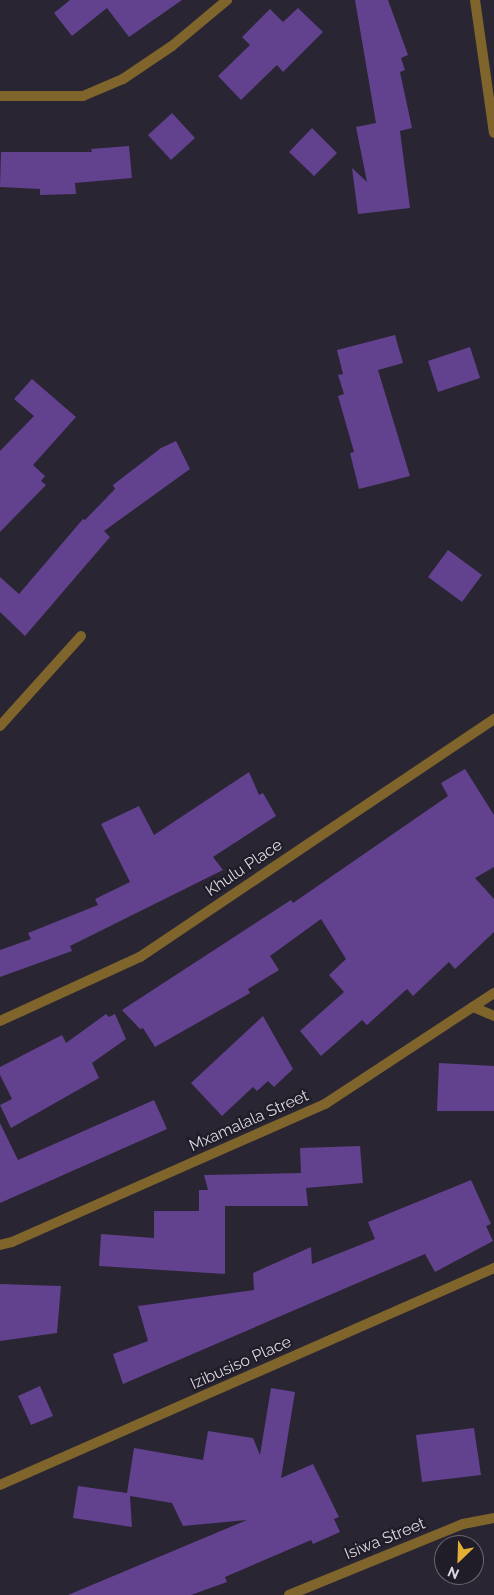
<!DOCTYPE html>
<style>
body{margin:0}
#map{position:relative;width:494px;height:1595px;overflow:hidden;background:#2a2532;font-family:Raleway,sans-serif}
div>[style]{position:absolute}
.building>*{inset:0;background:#62418e}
.street>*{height:10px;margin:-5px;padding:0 5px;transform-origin:5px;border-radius:5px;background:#7f652b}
span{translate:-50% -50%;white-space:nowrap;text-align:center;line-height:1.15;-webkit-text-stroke:4.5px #201c28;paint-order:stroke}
.street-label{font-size:16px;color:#dbd8e0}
.north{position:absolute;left:434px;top:1535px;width:50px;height:50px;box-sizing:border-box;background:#201c28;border:1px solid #6b6772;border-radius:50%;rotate:204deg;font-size:14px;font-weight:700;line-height:20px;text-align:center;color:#dbd8e0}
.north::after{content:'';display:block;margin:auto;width:18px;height:22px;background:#e2af34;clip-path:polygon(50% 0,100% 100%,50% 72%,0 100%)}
</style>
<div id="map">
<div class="building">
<div style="clip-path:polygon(70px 0,182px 0,129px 37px,107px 8px,72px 36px,54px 13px)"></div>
<div style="clip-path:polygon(355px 0,388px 0,408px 55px,401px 58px,405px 70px,400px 72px,412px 128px,400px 131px,410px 208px,358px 214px,352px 168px,367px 182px,356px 127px,376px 123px)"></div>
<div style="clip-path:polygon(298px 8px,323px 32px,283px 72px,277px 65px,241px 100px,218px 76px,250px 45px,242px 37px,270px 9px,283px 22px)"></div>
<div style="clip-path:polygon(172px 113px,195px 138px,171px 160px,148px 135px)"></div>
<div style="clip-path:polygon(312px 128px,337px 153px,314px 176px,289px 152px)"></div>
<div style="clip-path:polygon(129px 146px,132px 178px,75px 183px,76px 194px,40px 195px,40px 189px,0 187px,1px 152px,92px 152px,91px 149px)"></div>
<div style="clip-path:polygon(395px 335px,403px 363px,378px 370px,410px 476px,359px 489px,350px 453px,354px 452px,338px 396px,344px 394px,338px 375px,343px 374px,337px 350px)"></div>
<div style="clip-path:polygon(470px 347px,480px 378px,438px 392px,428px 361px)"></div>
<div style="clip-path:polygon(32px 379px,76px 417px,33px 465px,45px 476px,41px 481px,46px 485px,0 532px,0 451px,34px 416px,14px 399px)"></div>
<div style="clip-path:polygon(176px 441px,190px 469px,104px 531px,110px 537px,25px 636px,0 612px,0 577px,19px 594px,83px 519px,85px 520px,115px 489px,113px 485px,161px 448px)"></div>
<div style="clip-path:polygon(448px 550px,482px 575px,462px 602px,428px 577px)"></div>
<div style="clip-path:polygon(465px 769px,494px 815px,494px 867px,475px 878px,494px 899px,494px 932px,455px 969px,449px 962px,413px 996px,407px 989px,367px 1025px,362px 1020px,321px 1056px,300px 1031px,344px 992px,329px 975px,346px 959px,321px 919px,270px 956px,279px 970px,248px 989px,250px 993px,155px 1047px,143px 1028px,140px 1029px,122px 1010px,291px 900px,293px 903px,448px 796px,441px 783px)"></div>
<div style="clip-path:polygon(249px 772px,259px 795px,263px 793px,276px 816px,213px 857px,223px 870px,70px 946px,72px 951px,0 977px,0 950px,31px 939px,28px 933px,98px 905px,95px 899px,130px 882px,101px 824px,139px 806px,154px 835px)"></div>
<div style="clip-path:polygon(106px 1014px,109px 1017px,115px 1014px,126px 1039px,92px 1063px,99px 1078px,11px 1128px,0 1105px,12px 1099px,0 1075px,0 1067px,62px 1035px,66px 1043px)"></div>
<div style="clip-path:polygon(263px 1016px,293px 1069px,274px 1087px,268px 1081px,257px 1091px,253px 1087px,222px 1116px,191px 1083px)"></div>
<div style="clip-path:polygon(439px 1063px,494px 1066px,494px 1111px,437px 1111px)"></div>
<div style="clip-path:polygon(154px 1100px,167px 1129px,0 1203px,0 1123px,18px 1160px)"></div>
<div style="clip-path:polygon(360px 1146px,363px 1183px,306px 1188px,308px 1206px,225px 1206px,225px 1274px,99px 1266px,101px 1234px,154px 1238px,154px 1211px,199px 1211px,199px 1190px,208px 1190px,204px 1175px,301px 1173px,300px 1148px)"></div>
<div style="clip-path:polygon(471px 1180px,491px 1224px,486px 1226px,493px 1241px,435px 1272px,425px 1254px,123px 1384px,113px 1354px,148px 1341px,138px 1306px,254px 1290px,253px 1273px,311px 1247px,312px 1264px,375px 1239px,368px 1222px)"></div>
<div style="clip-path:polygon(0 1284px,61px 1286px,57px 1333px,0 1341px)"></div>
<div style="clip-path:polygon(40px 1386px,53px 1416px,31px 1425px,18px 1396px)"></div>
<div style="clip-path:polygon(271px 1388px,295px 1392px,281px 1478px,313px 1464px,339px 1517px,334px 1519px,340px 1532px,313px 1544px,311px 1540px,225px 1577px,227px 1582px,191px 1595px,68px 1595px,247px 1520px,183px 1526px,172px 1503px,130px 1496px,132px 1527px,73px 1518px,78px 1486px,127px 1493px,134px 1448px,203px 1460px,208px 1431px,253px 1438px,260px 1455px)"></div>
<div style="clip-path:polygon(474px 1428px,481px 1475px,422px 1482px,416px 1435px)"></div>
</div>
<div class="street">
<div style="left:475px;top:0;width:134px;rotate:81.9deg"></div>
<div style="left:0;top:96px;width:83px"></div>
<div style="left:83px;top:96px;width:43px;rotate:-23deg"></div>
<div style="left:123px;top:79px;width:59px;rotate:-34deg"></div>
<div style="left:172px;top:46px;width:72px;rotate:-39.9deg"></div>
<div style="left:0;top:726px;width:121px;rotate:-48deg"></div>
<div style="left:473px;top:1007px;width:23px;rotate:23deg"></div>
<div style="left:0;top:1021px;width:154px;rotate:-24.6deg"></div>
<div style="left:140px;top:957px;width:427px;rotate:-33.9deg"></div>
<div style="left:0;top:1245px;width:12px;rotate:-14deg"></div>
<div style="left:12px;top:1242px;width:342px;rotate:-23.8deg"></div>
<div style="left:325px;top:1104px;width:202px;rotate:-33.3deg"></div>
<div style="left:0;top:1485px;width:540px;rotate:-23.71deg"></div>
<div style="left:289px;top:1595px;width:188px;rotate:-22.2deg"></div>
<div style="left:463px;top:1524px;width:32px;rotate:-11deg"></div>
</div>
<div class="street-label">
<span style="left:244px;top:868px;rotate:-34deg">Khulu Place</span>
<span style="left:249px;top:1121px;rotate:-24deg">Mxamalala Street</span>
<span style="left:241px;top:1363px;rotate:-24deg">Izibusiso Place</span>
<span style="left:385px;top:1539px;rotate:-22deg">Isiwa Street</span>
</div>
<div class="north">N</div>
</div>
